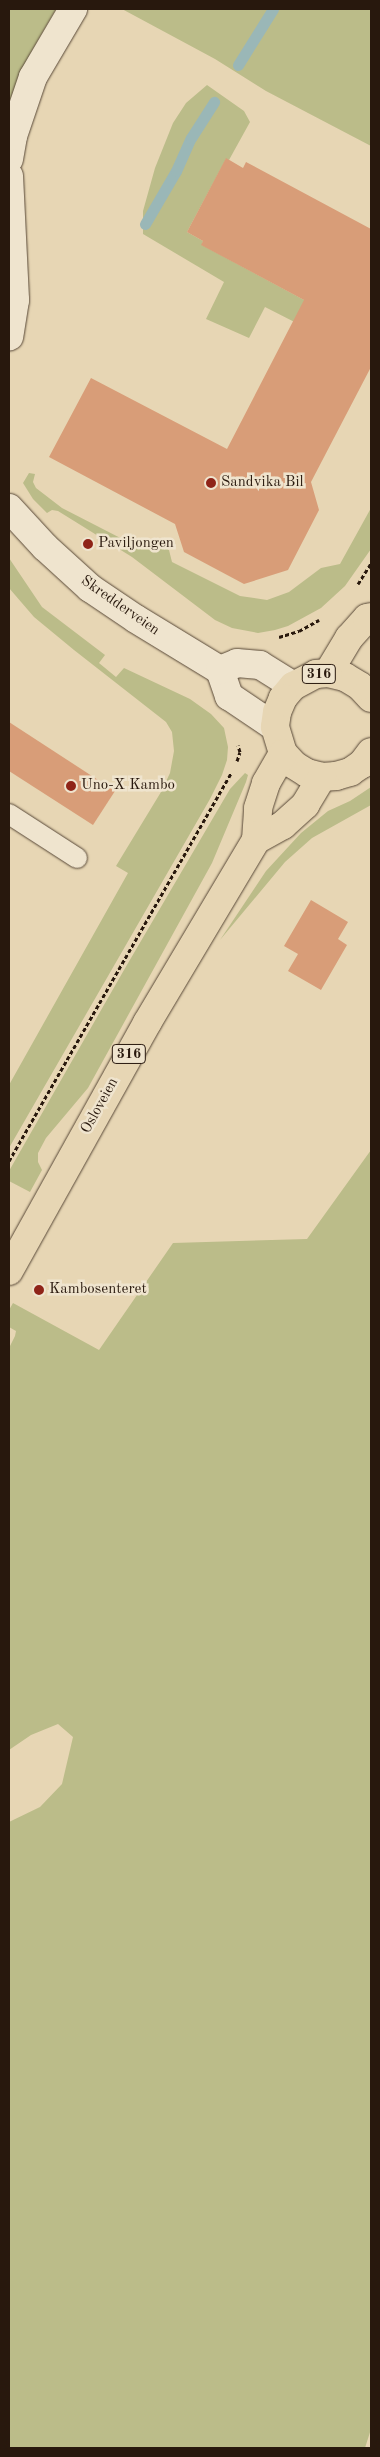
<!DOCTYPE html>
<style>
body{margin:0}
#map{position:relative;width:380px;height:2457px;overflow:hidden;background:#e7d6b4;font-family:"Old Standard TT",serif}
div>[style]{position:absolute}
.green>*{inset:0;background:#bbbc89}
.stream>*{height:11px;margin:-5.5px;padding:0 5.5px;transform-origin:5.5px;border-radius:5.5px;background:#9ab7b7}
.building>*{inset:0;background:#d89d78}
.path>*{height:3px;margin-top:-1.5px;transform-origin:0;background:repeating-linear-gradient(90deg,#28180d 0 4px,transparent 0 6.5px)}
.roads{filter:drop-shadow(0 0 1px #584837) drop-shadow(0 0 1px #584837)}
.lane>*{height:20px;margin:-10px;padding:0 10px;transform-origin:10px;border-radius:10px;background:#efe4ce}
.street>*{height:28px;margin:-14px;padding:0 14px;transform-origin:14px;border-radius:14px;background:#efe4ce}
.secondary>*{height:28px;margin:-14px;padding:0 14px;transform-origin:14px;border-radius:14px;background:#efe4ce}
.primary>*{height:28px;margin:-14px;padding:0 14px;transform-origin:14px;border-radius:14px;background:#e7d6b4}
.dots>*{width:14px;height:14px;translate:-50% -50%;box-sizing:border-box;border:2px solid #efe4ce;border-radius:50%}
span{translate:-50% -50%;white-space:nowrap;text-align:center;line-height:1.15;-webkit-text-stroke:5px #efe4ce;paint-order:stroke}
.shield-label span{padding:1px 4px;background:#efe4ce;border:1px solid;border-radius:4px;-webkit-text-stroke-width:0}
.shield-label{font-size:14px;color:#28180d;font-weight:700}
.poi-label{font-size:15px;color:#28180d}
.left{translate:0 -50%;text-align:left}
.street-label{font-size:15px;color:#28180d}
.frame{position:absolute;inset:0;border:10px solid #28180d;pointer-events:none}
</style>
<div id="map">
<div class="green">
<div style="clip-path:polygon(9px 9px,56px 9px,30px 54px,9px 105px)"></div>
<div style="clip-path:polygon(122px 9px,371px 9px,371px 146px,266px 91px,215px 59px)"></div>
<div style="clip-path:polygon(207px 85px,244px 111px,250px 122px,229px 160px,226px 159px,187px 232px,203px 241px,202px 245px,371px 336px,371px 361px,265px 307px,249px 338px,206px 319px,224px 282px,143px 234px,143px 211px,155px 168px,173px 123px,186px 103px)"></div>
<div style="clip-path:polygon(29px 473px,35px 474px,33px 482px,36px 488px,62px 508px,134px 545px,160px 545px,169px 550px,172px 562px,240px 596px,267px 600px,289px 592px,321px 568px,340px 564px,371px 508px,371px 549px,345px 586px,321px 608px,288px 626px,275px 630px,258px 633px,232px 628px,215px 620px,132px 557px,58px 511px,52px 510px,47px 513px,33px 499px,23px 483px)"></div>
<div style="clip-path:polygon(9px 558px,42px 607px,105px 655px,99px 663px,116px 677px,124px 668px,190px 699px,211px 714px,224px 728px,228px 747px,227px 760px,222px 775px,210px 799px,9px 1148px,9px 1085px,128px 873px,116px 866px,161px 792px,170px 773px,174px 751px,172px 732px,166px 722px,74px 650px,34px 617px,9px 588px)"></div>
<div style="clip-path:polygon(245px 773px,248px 775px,246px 782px,212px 863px,88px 1088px,46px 1138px,38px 1153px,38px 1162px,42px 1170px,30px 1192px,9px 1181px,9px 1171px,124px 970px,230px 789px)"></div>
<div style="clip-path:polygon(371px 787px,371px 805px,312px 838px,285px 862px,220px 940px,266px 871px,301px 833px,328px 811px,350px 801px)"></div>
<div style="clip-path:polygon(371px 1150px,371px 2429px,365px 2448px,9px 2448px,9px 1822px,40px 1807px,62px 1784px,73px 1737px,58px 1724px,31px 1735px,9px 1750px,9px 1348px,15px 1336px,16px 1331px,9px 1327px,9px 1310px,13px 1303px,99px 1350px,173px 1243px,307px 1239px)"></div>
</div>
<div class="stream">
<div style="left:238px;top:65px;width:66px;rotate:-58deg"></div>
<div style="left:145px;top:224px;width:61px;rotate:-59.7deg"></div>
<div style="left:176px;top:171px;width:36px;rotate:-66deg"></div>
<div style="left:191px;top:138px;width:43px;rotate:-57.4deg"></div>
</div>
<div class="building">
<div style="clip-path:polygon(226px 158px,243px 168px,246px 162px,371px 229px,371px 367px,311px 482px,319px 510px,288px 570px,244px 584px,184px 552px,175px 524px,49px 457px,91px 378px,227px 449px,304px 300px,201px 245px,203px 241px,187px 232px)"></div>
<div style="clip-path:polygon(9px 722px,115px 791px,93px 825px,9px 771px)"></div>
<div style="clip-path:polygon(311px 900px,348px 922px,338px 939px,347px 945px,321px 990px,288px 971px,298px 954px,284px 946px)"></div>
</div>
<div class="path">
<div style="left:358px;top:584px;width:25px;rotate:-58deg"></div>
<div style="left:279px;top:637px;width:21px;rotate:-17deg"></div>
<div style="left:299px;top:631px;width:23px;rotate:-29deg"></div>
<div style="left:237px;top:761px;width:9px;rotate:-72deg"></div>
<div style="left:240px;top:752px;width:7px;rotate:-106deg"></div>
<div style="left:9px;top:1161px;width:447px;rotate:-60.2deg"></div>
</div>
<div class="roads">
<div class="lane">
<div style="left:9px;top:814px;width:81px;rotate:32.9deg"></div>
</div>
<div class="street">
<div style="left:9px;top:159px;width:23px;rotate:-80deg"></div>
<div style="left:13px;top:136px;width:62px;rotate:-71.3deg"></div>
<div style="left:33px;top:77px;width:79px;rotate:-59.5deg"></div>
<div style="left:9px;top:176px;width:124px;rotate:87.2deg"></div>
<div style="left:15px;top:300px;width:37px;rotate:99deg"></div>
</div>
<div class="secondary">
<div style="left:9px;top:508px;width:53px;rotate:47.3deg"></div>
<div style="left:45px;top:547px;width:61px;rotate:42.3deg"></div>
<div style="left:90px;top:588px;width:55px;rotate:34deg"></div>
<div style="left:136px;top:619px;width:98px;rotate:31.3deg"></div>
<div style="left:220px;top:670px;width:28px;rotate:71deg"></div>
<div style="left:229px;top:696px;width:55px;rotate:34deg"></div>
<div style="left:220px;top:670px;width:18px;rotate:-22deg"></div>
<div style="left:237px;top:663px;width:23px;rotate:5deg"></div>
<div style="left:260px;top:665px;width:39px;rotate:32deg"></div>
</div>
<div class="primary">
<div style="left:328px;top:673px;width:41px;rotate:-59deg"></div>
<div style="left:349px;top:638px;width:27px;rotate:-48deg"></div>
<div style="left:367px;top:618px;width:4px;rotate:-14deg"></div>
<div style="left:371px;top:698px;width:16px;rotate:-133deg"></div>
<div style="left:360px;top:686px;width:17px;rotate:-149deg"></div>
<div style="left:345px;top:677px;width:17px;rotate:-167deg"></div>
<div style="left:328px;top:673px;width:12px;rotate:175deg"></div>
<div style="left:316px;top:674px;width:26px;rotate:152deg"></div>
<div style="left:293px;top:686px;width:16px;rotate:130deg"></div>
<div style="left:283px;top:698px;width:15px;rotate:113deg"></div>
<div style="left:277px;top:712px;width:15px;rotate:98deg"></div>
<div style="left:275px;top:727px;width:27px;rotate:73deg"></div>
<div style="left:283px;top:753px;width:16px;rotate:47deg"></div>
<div style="left:294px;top:765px;width:15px;rotate:32deg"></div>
<div style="left:307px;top:773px;width:16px;rotate:15deg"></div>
<div style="left:322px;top:777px;width:14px;rotate:-4deg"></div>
<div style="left:336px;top:776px;width:15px;rotate:-16deg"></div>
<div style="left:350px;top:772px;width:14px;rotate:-34deg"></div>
<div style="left:362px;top:764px;width:15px;rotate:-53deg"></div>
<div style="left:256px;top:840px;width:31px;rotate:-29deg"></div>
<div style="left:283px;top:825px;width:30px;rotate:-42deg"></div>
<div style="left:305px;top:805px;width:33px;rotate:-59deg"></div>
<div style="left:9px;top:1271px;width:284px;rotate:-60.9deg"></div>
<div style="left:147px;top:1023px;width:213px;rotate:-59.2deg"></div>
<div style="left:256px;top:840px;width:32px;rotate:-86deg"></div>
<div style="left:258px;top:808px;width:26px;rotate:-72deg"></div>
<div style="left:266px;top:783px;width:34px;rotate:-60deg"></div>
</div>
</div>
<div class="dots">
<div style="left:211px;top:483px;background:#8f2418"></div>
<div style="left:88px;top:544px;background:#8f2418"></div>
<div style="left:71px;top:786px;background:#8f2418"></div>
<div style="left:39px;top:1290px;background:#8f2418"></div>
</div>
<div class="shield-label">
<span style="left:319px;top:674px">316</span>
<span style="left:129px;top:1054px">316</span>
</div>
<div class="poi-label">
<span class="left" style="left:221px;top:483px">Sandvika Bil</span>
<span class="left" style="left:98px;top:544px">Paviljongen</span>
<span class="left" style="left:81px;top:786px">Uno-X Kambo</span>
<span class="left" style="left:49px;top:1290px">Kambosenteret</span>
</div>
<div class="street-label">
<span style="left:120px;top:606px;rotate:35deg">Skredderveien</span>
<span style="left:100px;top:1106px;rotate:-61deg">Osloveien</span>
</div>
<div class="frame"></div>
</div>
